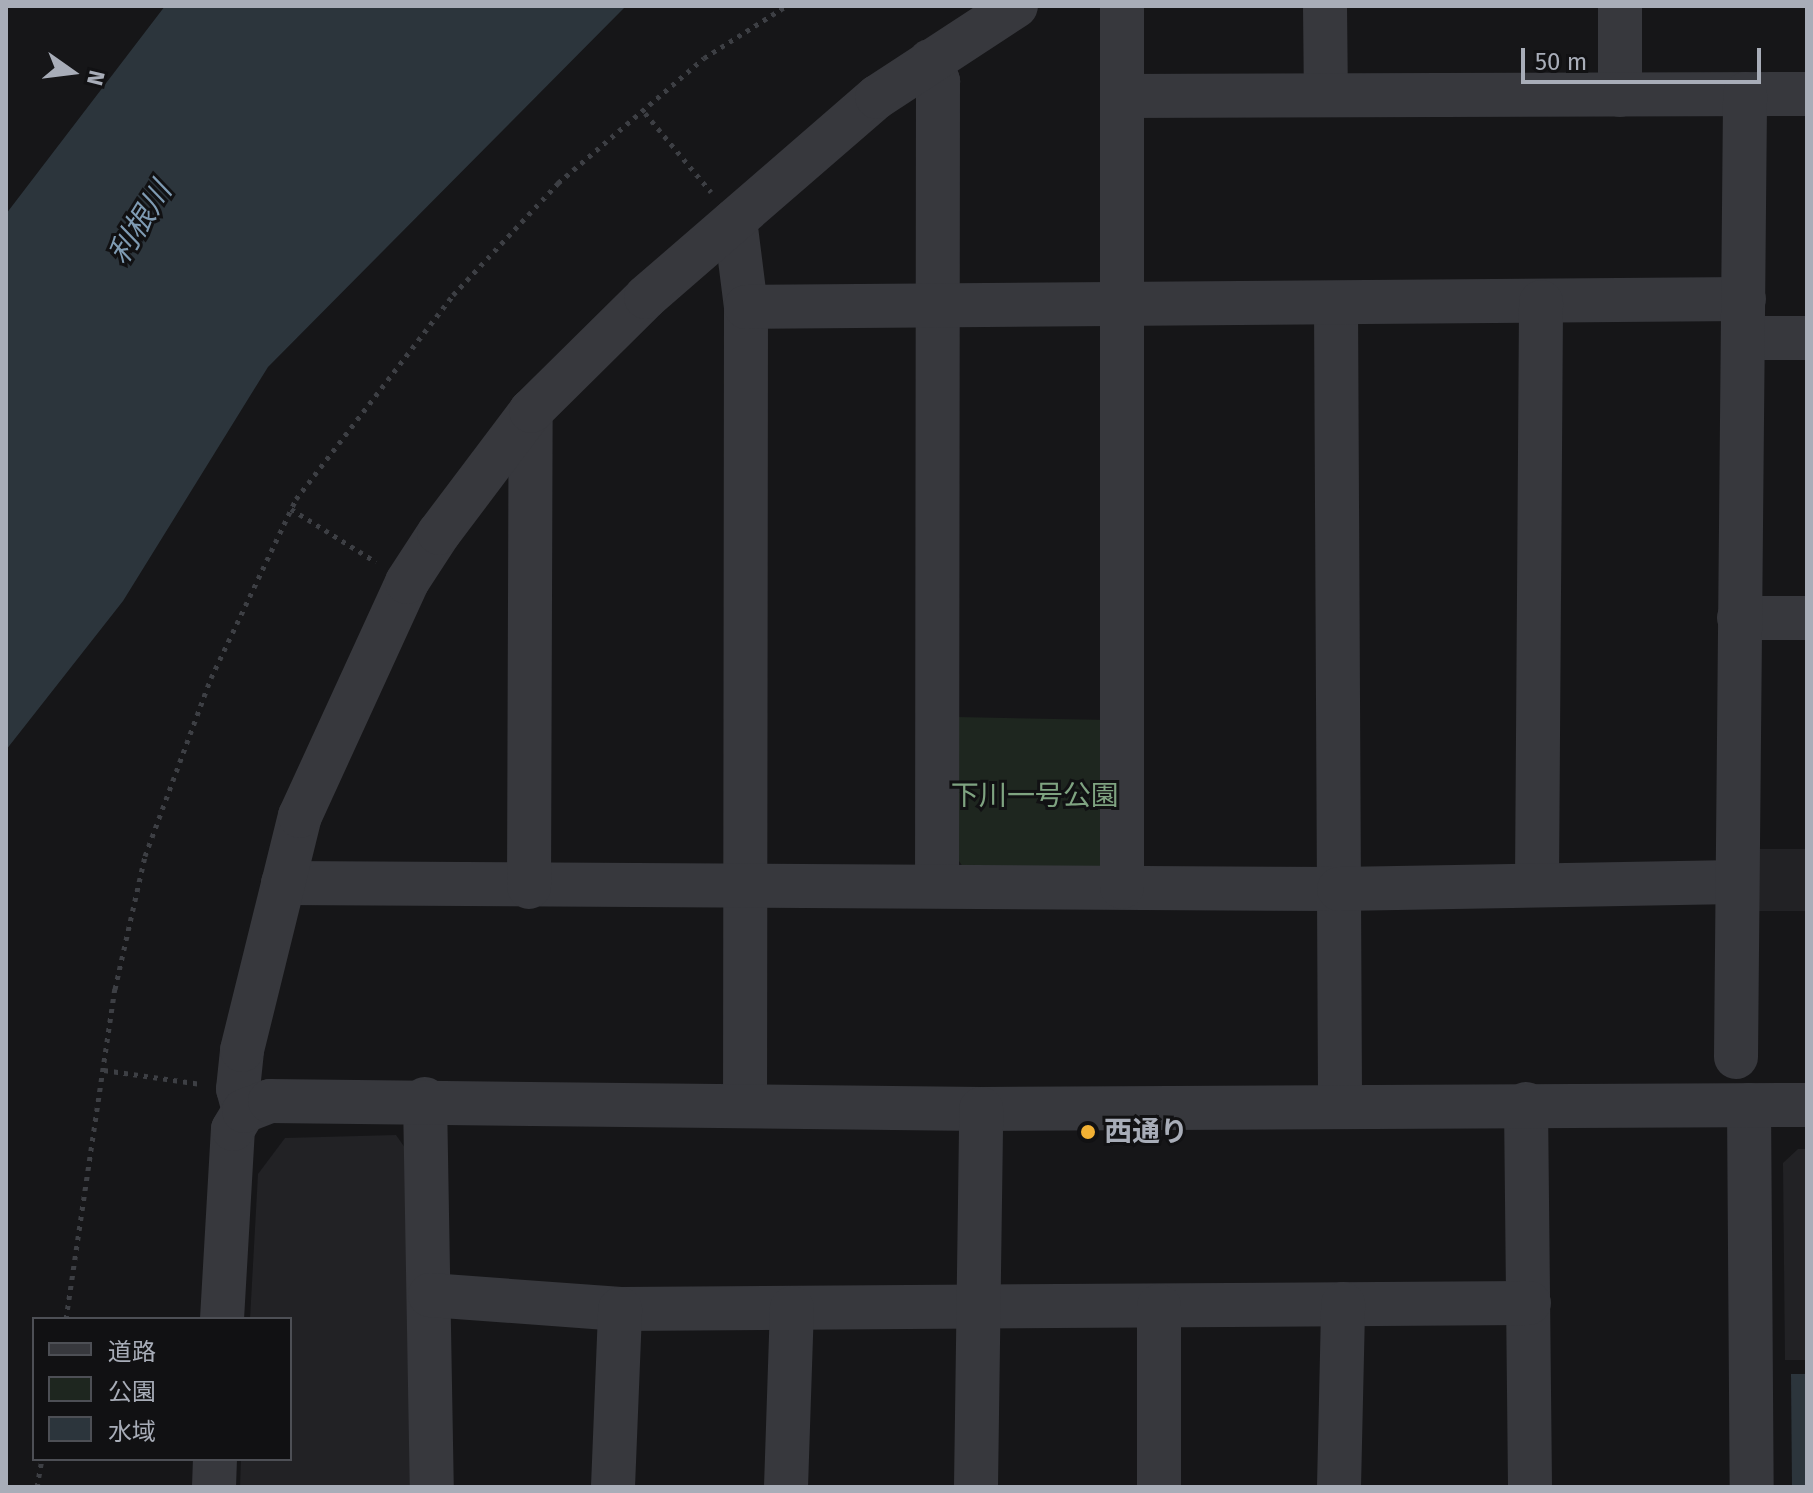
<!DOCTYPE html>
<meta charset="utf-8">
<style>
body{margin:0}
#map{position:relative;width:1813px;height:1493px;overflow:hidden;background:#161618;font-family:"Fira Sans","Noto Sans JP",sans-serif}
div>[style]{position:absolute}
.built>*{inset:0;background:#222225}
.green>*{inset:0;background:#1e261f}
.water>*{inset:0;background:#2c353c}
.path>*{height:5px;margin-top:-2.5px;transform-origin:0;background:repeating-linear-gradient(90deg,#3d3f44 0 4px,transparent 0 10px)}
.minor>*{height:44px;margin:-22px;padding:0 22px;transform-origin:22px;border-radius:22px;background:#37383d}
.dots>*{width:22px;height:22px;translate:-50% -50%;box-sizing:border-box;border:4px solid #111113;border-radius:50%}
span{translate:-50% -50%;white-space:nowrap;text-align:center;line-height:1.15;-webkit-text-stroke:6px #111113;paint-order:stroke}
.park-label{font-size:28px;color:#7fa381}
.poi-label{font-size:28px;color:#a8adb8;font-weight:700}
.left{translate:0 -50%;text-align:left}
.water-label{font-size:30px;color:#7f9bb3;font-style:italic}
.frame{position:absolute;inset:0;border:8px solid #a8adb8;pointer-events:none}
.legend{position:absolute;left:32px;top:1317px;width:260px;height:144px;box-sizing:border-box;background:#111113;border:2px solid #4d4f55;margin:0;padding:10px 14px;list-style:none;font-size:24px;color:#a8adb8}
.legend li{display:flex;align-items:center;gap:16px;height:40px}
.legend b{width:40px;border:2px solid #4d4f55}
.north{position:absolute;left:32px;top:32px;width:80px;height:80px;-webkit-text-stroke:6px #111113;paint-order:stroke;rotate:104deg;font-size:22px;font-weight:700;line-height:32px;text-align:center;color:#a8adb8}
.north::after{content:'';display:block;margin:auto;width:28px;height:36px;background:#a8adb8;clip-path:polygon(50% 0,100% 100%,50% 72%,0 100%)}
.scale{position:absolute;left:1521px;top:48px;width:240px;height:36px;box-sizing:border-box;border:4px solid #a8adb8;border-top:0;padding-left:10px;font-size:24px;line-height:28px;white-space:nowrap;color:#a8adb8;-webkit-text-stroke:6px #111113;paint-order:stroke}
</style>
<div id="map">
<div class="built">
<div style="clip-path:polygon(1750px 849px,1807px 849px,1807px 911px,1750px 911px)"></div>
<div style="clip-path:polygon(396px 1135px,410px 1155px,416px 1487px,240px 1487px,241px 1459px,290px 1459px,290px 1319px,250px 1319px,258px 1174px,285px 1138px)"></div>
<div style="clip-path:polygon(1798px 1149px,1807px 1149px,1807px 1360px,1785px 1360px,1783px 1163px)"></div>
</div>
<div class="green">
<div style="clip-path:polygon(957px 717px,1110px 720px,1112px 855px,1096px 871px,966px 871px,956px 857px)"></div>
</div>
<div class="water">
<div style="clip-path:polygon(165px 6px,626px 6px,268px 367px,123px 601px,6px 750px,6px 214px)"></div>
<div style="clip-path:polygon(1791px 1374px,1807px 1374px,1807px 1487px,1792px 1487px)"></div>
</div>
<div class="path">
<div style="left:645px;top:113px;width:103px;rotate:50.1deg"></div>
<div style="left:291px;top:509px;width:100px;rotate:31.9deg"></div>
<div style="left:104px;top:1070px;width:98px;rotate:8.2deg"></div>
<div style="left:66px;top:1319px;width:334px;rotate:-81.6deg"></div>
<div style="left:115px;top:989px;width:136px;rotate:-77.3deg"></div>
<div style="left:145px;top:856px;width:190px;rotate:-69.7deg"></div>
<div style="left:211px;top:678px;width:198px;rotate:-64.6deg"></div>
<div style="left:296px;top:499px;width:257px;rotate:-52.4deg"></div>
<div style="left:453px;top:295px;width:154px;rotate:-46.8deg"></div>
<div style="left:558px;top:183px;width:192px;rotate:-40.6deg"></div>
<div style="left:704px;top:58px;width:97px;rotate:-32.4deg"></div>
<div style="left:37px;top:1487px;width:28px;rotate:-80deg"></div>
</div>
<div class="minor">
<div style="left:1325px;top:6px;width:89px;rotate:89.4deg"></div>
<div style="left:1620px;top:6px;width:89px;rotate:90deg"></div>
<div style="left:930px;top:61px;width:22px;rotate:68deg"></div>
<div style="left:938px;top:81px;width:804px;rotate:90.07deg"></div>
<div style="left:1125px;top:96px;width:682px;rotate:-0.17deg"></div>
<div style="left:735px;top:220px;width:88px;rotate:82.8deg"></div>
<div style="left:746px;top:307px;width:797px;rotate:90.07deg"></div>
<div style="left:1336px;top:304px;width:802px;rotate:89.71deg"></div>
<div style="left:746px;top:307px;width:998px;rotate:-0.46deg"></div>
<div style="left:1743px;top:338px;width:64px"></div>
<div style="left:1739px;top:618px;width:68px"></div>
<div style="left:1537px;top:881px;width:579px;rotate:-89.6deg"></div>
<div style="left:283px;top:883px;width:1056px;rotate:0.33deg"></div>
<div style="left:1339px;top:889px;width:397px;rotate:-1deg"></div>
<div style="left:529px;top:887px;width:476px;rotate:-89.8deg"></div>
<div style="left:1122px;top:887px;width:881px;rotate:-90deg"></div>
<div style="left:1736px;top:1057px;width:963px;rotate:-89.46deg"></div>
<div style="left:425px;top:1099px;width:388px;rotate:89deg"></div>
<div style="left:1526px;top:1104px;width:383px;rotate:89.4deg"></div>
<div style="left:1749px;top:1105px;width:382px;rotate:89.6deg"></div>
<div style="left:244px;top:1111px;width:23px;rotate:-105deg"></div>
<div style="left:238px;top:1089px;width:39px;rotate:-84deg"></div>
<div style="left:242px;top:1050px;width:241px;rotate:-76.1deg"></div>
<div style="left:300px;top:816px;width:257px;rotate:-65.4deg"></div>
<div style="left:407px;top:582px;width:59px;rotate:-56.9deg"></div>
<div style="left:439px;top:533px;width:153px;rotate:-53deg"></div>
<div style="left:531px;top:411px;width:162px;rotate:-44.7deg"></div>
<div style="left:646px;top:297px;width:306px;rotate:-40.9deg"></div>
<div style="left:877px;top:97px;width:166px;rotate:-33.2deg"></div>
<div style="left:430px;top:1295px;width:191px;rotate:4.2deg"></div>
<div style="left:620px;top:1309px;width:909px;rotate:-0.38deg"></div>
<div style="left:1159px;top:1306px;width:181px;rotate:90deg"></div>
<div style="left:222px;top:1319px;width:190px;rotate:-86.7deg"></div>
<div style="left:233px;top:1129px;width:21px;rotate:-59deg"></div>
<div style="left:244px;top:1111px;width:28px;rotate:-21deg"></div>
<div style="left:270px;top:1101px;width:711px;rotate:0.64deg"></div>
<div style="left:981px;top:1109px;width:826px;rotate:-0.28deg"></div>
<div style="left:214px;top:1487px;width:28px;rotate:-88deg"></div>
<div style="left:613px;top:1487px;width:178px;rotate:-87.7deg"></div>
<div style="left:786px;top:1487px;width:179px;rotate:-88.1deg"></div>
<div style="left:976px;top:1487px;width:378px;rotate:-89.2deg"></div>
<div style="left:1339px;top:1487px;width:183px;rotate:-88.7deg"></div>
</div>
<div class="dots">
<div style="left:1088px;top:1132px;background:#f2b134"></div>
</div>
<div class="park-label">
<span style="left:1035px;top:796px">下川一号公園</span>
</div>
<div class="poi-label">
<span class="left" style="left:1104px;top:1132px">西通り</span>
</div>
<div class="water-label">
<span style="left:140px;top:223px;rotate:-58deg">利根川</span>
</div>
<div class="frame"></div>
<ul class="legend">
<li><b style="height:10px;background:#37383d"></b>道路</li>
<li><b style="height:22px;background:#1e261f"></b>公園</li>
<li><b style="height:22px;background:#2c353c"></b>水域</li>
</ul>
<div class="north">N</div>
<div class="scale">50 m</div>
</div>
